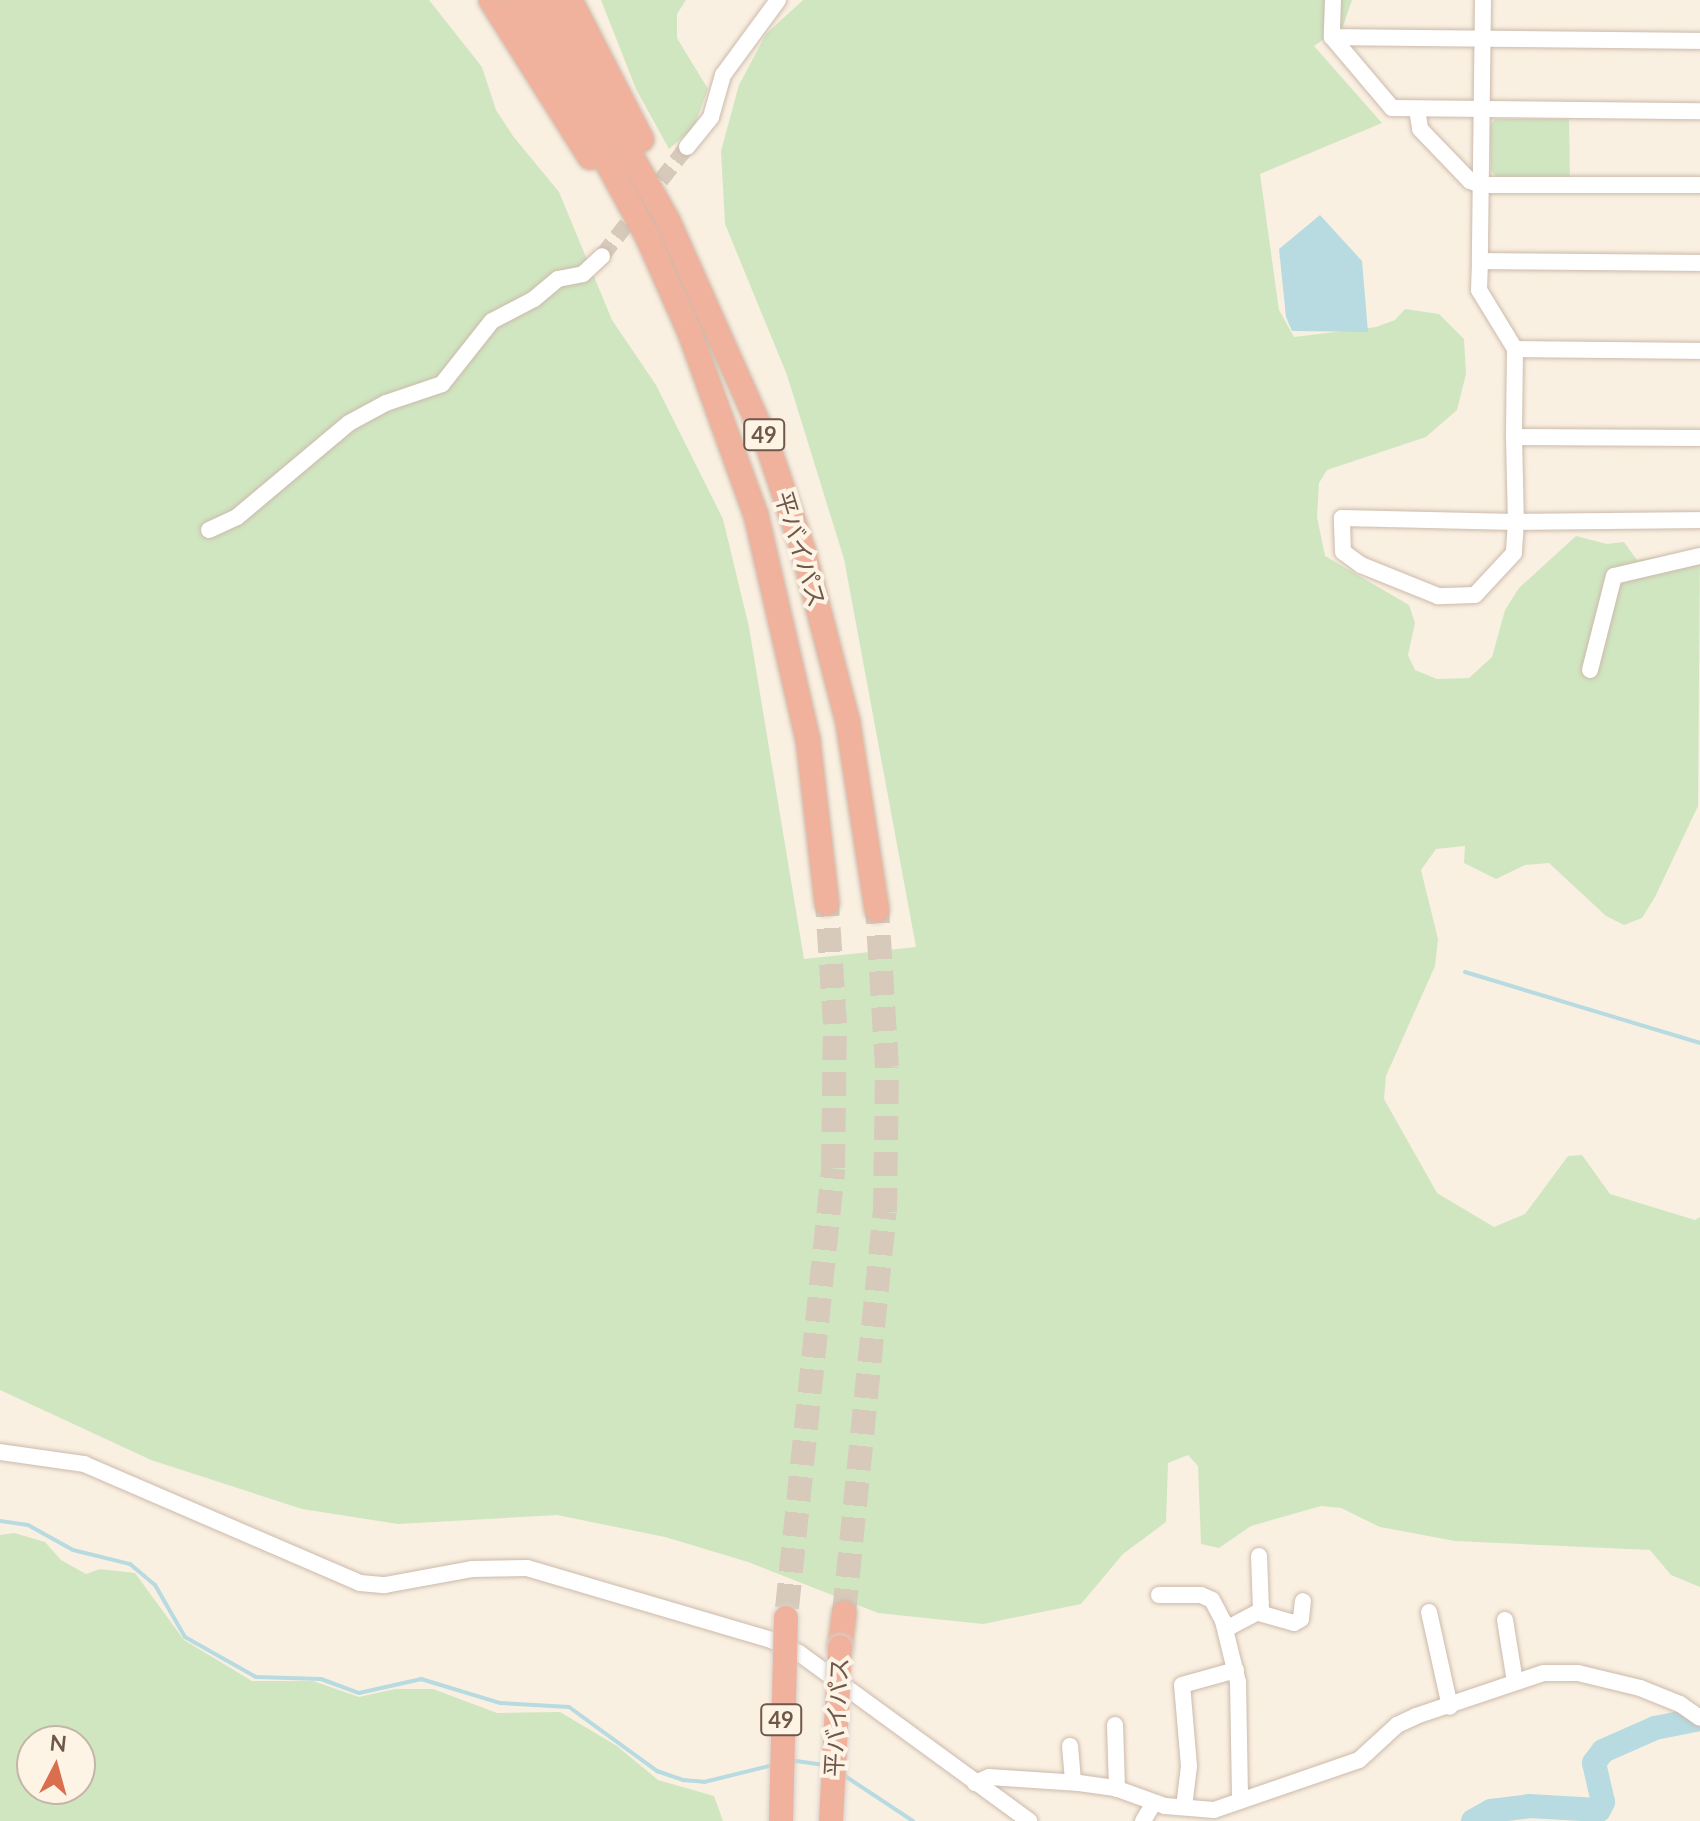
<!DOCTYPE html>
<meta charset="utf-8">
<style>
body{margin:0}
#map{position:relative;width:1700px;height:1821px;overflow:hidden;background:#faf0e1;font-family:Lato,"Noto Sans JP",sans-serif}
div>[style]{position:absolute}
.green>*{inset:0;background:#d0e6c1}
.water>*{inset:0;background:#b7dbe1}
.stream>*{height:4px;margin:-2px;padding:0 2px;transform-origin:2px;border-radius:2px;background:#b7dbe1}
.river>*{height:24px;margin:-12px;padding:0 12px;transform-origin:12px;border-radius:12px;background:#b7dbe1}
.minor-tunnel>*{height:16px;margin-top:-8px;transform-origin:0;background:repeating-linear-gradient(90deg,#d7cabb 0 16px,transparent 0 24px)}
.highway-tunnel>*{height:24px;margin-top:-12px;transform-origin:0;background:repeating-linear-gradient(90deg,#d7cabb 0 24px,transparent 0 36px)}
.roads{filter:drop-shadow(0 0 2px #ccbaac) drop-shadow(0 0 2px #ccbaac)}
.minor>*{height:16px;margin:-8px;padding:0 8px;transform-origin:8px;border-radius:8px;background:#fff}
.highway>*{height:24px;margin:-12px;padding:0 12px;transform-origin:12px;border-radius:12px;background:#f0b29c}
.bridges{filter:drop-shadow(0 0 2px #d7d0cc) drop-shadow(0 0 2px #d7d0cc)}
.highway-bridge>*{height:24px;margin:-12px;padding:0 12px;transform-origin:12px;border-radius:12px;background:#f0b29c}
span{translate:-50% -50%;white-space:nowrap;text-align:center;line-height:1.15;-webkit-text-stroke:8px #fdf4e6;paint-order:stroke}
.shield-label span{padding:2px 6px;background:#fdf4e6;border:2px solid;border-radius:6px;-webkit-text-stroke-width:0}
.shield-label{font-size:22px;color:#6f574a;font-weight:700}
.street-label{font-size:24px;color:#6f574a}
.north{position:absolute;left:16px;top:1725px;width:80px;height:80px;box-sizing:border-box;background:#fdf4e6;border:2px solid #c4b5a8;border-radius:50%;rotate:6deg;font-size:22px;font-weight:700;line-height:32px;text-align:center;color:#6f574a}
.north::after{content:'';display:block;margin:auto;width:28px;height:36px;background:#db6e4f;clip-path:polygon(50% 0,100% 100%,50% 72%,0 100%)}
</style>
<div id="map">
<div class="green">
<div style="clip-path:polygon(0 0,429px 0,482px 67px,496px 110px,513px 136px,559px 192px,612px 320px,656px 385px,723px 519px,749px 627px,804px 959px,916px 947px,844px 559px,787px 375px,725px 224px,721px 151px,739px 85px,766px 34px,803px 0,1352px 0,1343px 26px,1314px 46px,1382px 123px,1260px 174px,1279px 310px,1294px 337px,1376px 327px,1395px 320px,1405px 309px,1439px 314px,1464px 339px,1466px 374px,1457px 410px,1426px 437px,1327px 470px,1319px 483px,1317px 517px,1325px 556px,1409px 605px,1415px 623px,1408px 655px,1415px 670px,1437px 679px,1469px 678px,1492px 657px,1505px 610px,1519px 588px,1576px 536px,1607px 544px,1624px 542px,1637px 560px,1700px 550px,1698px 806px,1655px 897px,1642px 918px,1624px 925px,1606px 916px,1549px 863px,1525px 865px,1496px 879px,1464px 863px,1465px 846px,1436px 849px,1421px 870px,1438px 939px,1435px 966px,1386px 1076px,1384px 1099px,1437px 1193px,1494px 1227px,1525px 1214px,1568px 1156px,1582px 1155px,1610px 1194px,1695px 1220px,1700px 1217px,1700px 1587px,1671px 1575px,1650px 1550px,1455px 1541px,1380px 1527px,1341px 1508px,1321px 1506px,1251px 1526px,1219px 1548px,1201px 1544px,1198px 1466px,1188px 1455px,1168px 1463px,1166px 1522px,1123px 1554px,1081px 1604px,983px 1624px,878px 1613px,748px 1562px,665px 1537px,557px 1515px,398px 1524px,302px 1509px,151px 1460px,0 1390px)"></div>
<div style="clip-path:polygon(601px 0,686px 0,677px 14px,677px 38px,708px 89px,694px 127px,669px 149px,636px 89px)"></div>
<div style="clip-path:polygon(1495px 119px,1569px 119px,1570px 178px,1497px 177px,1491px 171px,1490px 125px)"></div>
<div style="clip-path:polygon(evenodd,14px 1533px,45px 1542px,61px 1560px,86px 1574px,100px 1569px,135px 1573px,184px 1640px,252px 1681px,313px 1681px,359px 1697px,395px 1689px,433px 1689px,497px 1713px,560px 1712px,617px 1746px,658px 1780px,714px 1796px,723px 1821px,0 1821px,0 1535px,14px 1533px,32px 1741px,80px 1741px,80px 1789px,32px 1789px,32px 1741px)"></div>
</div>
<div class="water">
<div style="clip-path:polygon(1320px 215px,1362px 261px,1368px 332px,1292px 331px,1286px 317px,1279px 249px)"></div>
</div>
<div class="stream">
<div style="left:1465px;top:972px;width:245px;rotate:16.8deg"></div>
<div style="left:0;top:1521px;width:28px;rotate:8deg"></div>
<div style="left:28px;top:1525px;width:51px;rotate:29.1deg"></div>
<div style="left:73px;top:1550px;width:59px;rotate:13.8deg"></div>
<div style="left:130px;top:1564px;width:33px;rotate:40deg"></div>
<div style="left:155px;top:1585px;width:60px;rotate:60deg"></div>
<div style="left:185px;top:1637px;width:81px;rotate:29.4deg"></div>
<div style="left:256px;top:1677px;width:65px;rotate:1.8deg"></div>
<div style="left:321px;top:1679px;width:40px;rotate:20.2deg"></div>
<div style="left:359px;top:1693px;width:64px;rotate:-12.7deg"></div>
<div style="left:421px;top:1679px;width:83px;rotate:16.9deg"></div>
<div style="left:500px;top:1703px;width:69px;rotate:3.3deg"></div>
<div style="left:569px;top:1707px;width:109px;rotate:36deg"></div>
<div style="left:657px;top:1771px;width:28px;rotate:19deg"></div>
<div style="left:683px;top:1780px;width:21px;rotate:5deg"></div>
<div style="left:704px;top:1782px;width:71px;rotate:-13.8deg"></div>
<div style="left:789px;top:1760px;width:34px;rotate:8deg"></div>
<div style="left:842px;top:1774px;width:85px;rotate:33.5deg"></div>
</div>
<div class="river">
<div style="left:1473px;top:1821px;width:21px;rotate:-29deg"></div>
<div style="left:1491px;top:1811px;width:38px;rotate:-7deg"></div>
<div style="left:1529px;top:1806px;width:70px;rotate:3.3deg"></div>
<div style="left:1599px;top:1810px;width:9px;rotate:-63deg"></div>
<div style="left:1603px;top:1802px;width:40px;rotate:-103deg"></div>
<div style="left:1594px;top:1763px;width:15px;rotate:-53deg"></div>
<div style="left:1603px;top:1751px;width:57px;rotate:-23.9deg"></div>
<div style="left:1655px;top:1728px;width:46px;rotate:-11.3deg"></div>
</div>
<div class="minor-tunnel">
<div style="left:602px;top:256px;width:138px;rotate:-52.1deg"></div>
</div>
<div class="highway-tunnel">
<div style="left:787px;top:1608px;width:442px;rotate:-84deg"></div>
<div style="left:833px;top:1168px;width:144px;rotate:-89.2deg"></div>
<div style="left:835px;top:1024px;width:121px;rotate:-93.8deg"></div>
<div style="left:844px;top:1613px;width:403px;rotate:-84.2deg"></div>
<div style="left:885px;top:1212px;width:145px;rotate:-89.2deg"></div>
<div style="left:887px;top:1067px;width:157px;rotate:-93.6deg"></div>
</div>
<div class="roads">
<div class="minor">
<div style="left:1333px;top:0;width:37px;rotate:92deg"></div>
<div style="left:1332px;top:37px;width:93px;rotate:49.8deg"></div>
<div style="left:1392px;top:108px;width:308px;rotate:0.6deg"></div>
<div style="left:1483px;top:0;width:261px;rotate:90.7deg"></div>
<div style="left:1480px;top:261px;width:220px;rotate:0.5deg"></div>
<div style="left:1332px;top:37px;width:368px;rotate:0.6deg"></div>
<div style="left:1417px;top:109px;width:20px;rotate:81deg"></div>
<div style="left:1420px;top:129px;width:72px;rotate:46.1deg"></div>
<div style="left:1470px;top:181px;width:12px;rotate:20deg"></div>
<div style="left:1481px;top:185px;width:219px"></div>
<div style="left:687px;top:147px;width:38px;rotate:-51deg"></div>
<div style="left:711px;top:117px;width:44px;rotate:-74.1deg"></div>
<div style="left:723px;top:75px;width:93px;rotate:-53.7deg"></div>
<div style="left:1480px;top:261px;width:29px;rotate:92deg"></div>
<div style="left:1479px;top:290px;width:69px;rotate:58.6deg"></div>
<div style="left:1515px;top:349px;width:88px;rotate:90.7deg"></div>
<div style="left:1514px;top:437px;width:85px;rotate:88.7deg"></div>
<div style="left:1516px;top:522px;width:31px;rotate:94deg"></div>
<div style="left:1514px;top:553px;width:57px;rotate:132.9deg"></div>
<div style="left:1475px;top:595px;width:37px;rotate:178deg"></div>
<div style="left:1438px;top:596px;width:83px;rotate:-158.1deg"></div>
<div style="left:1361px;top:565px;width:22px;rotate:-144deg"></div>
<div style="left:1343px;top:552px;width:34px;rotate:-92deg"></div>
<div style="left:1342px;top:518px;width:174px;rotate:1.3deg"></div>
<div style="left:1516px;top:522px;width:184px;rotate:-0.6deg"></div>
<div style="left:1515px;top:349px;width:185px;rotate:0.6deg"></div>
<div style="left:1514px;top:437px;width:186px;rotate:0.3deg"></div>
<div style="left:209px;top:530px;width:31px;rotate:-25deg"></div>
<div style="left:237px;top:517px;width:146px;rotate:-40deg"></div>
<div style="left:349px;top:423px;width:42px;rotate:-28.4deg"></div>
<div style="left:386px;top:403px;width:59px;rotate:-18.7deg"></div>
<div style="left:442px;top:384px;width:80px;rotate:-51.6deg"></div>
<div style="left:492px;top:321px;width:47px;rotate:-27.6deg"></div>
<div style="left:534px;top:299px;width:31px;rotate:-40deg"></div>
<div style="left:558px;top:279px;width:25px;rotate:-11deg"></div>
<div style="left:583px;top:274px;width:26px;rotate:-43deg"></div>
<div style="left:1590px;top:670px;width:97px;rotate:-75.7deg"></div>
<div style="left:1614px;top:576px;width:88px;rotate:-13.1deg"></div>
<div style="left:0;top:1452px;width:85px;rotate:8.1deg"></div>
<div style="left:84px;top:1464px;width:301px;rotate:23.3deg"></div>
<div style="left:360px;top:1583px;width:25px;rotate:5deg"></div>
<div style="left:385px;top:1585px;width:88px;rotate:-10.4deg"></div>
<div style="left:472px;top:1569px;width:55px;rotate:-1deg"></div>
<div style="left:527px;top:1568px;width:254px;rotate:16.4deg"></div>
<div style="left:771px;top:1640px;width:31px;rotate:25deg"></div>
<div style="left:799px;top:1653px;width:285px;rotate:36.1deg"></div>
<div style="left:1159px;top:1595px;width:42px"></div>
<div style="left:1201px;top:1595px;width:12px;rotate:24deg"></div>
<div style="left:1212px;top:1600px;width:24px;rotate:62deg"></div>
<div style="left:1223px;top:1621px;width:63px;rotate:76.2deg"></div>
<div style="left:1238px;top:1682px;width:119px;rotate:89deg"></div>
<div style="left:1429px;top:1612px;width:97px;rotate:77.5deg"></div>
<div style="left:1259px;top:1613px;width:36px;rotate:16deg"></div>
<div style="left:1294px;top:1623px;width:8px;rotate:-30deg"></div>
<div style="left:1301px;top:1619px;width:18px;rotate:-84deg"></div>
<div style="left:1505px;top:1620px;width:63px;rotate:80.8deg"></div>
<div style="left:1226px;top:1629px;width:40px;rotate:-28deg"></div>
<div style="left:1261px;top:1610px;width:54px;rotate:-92.1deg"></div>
<div style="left:1115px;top:1725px;width:64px;rotate:88.2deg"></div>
<div style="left:1070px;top:1746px;width:36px;rotate:85deg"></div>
<div style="left:975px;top:1783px;width:15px;rotate:-23deg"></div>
<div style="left:989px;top:1777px;width:90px;rotate:3.8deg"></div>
<div style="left:1079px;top:1783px;width:36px;rotate:8deg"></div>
<div style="left:1115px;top:1788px;width:53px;rotate:19.8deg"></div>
<div style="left:1165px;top:1806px;width:49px;rotate:4.7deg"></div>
<div style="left:1214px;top:1810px;width:153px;rotate:-19deg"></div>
<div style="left:1359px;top:1760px;width:52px;rotate:-42.6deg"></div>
<div style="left:1397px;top:1725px;width:21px;rotate:-25deg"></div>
<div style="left:1416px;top:1716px;width:135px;rotate:-18.6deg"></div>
<div style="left:1544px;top:1673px;width:34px"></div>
<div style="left:1578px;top:1673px;width:64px;rotate:13.6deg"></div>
<div style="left:1640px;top:1688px;width:43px;rotate:21.8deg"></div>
<div style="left:1680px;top:1704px;width:24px;rotate:35deg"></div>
<div style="left:1184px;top:1807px;width:41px;rotate:-83deg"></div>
<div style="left:1189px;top:1766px;width:81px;rotate:-94.9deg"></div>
<div style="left:1182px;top:1685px;width:56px;rotate:-15.5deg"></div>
<div style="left:1143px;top:1821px;width:21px;rotate:-59deg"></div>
</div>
<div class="highway">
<div style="left:491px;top:0;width:186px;rotate:57.8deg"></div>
<div style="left:519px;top:0;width:271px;rotate:61.5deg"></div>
<div style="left:648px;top:238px;width:104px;rotate:66.1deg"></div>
<div style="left:690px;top:333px;width:194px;rotate:70.1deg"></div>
<div style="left:756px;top:515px;width:231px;rotate:77deg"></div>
<div style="left:808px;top:740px;width:164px;rotate:83.4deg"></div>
<div style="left:543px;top:0;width:254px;rotate:60.5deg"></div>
<div style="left:668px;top:221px;width:243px;rotate:66deg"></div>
<div style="left:767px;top:443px;width:113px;rotate:71.4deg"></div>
<div style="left:803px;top:550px;width:179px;rotate:75.4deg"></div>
<div style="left:848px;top:723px;width:189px;rotate:81.2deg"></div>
<div style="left:570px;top:0;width:157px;rotate:62.8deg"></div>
<div style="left:840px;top:1647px;width:34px;rotate:-83deg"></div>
</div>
</div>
<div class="bridges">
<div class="highway-bridge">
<div style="left:781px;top:1821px;width:203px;rotate:-88.6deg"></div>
<div style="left:831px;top:1821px;width:174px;rotate:-87deg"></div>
</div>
</div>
<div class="shield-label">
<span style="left:764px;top:435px">49</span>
<span style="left:781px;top:1720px">49</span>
</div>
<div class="street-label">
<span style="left:801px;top:549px;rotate:73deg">平バイパス</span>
<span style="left:836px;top:1717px;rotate:-87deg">平バイパス</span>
</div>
<div class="north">N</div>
</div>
